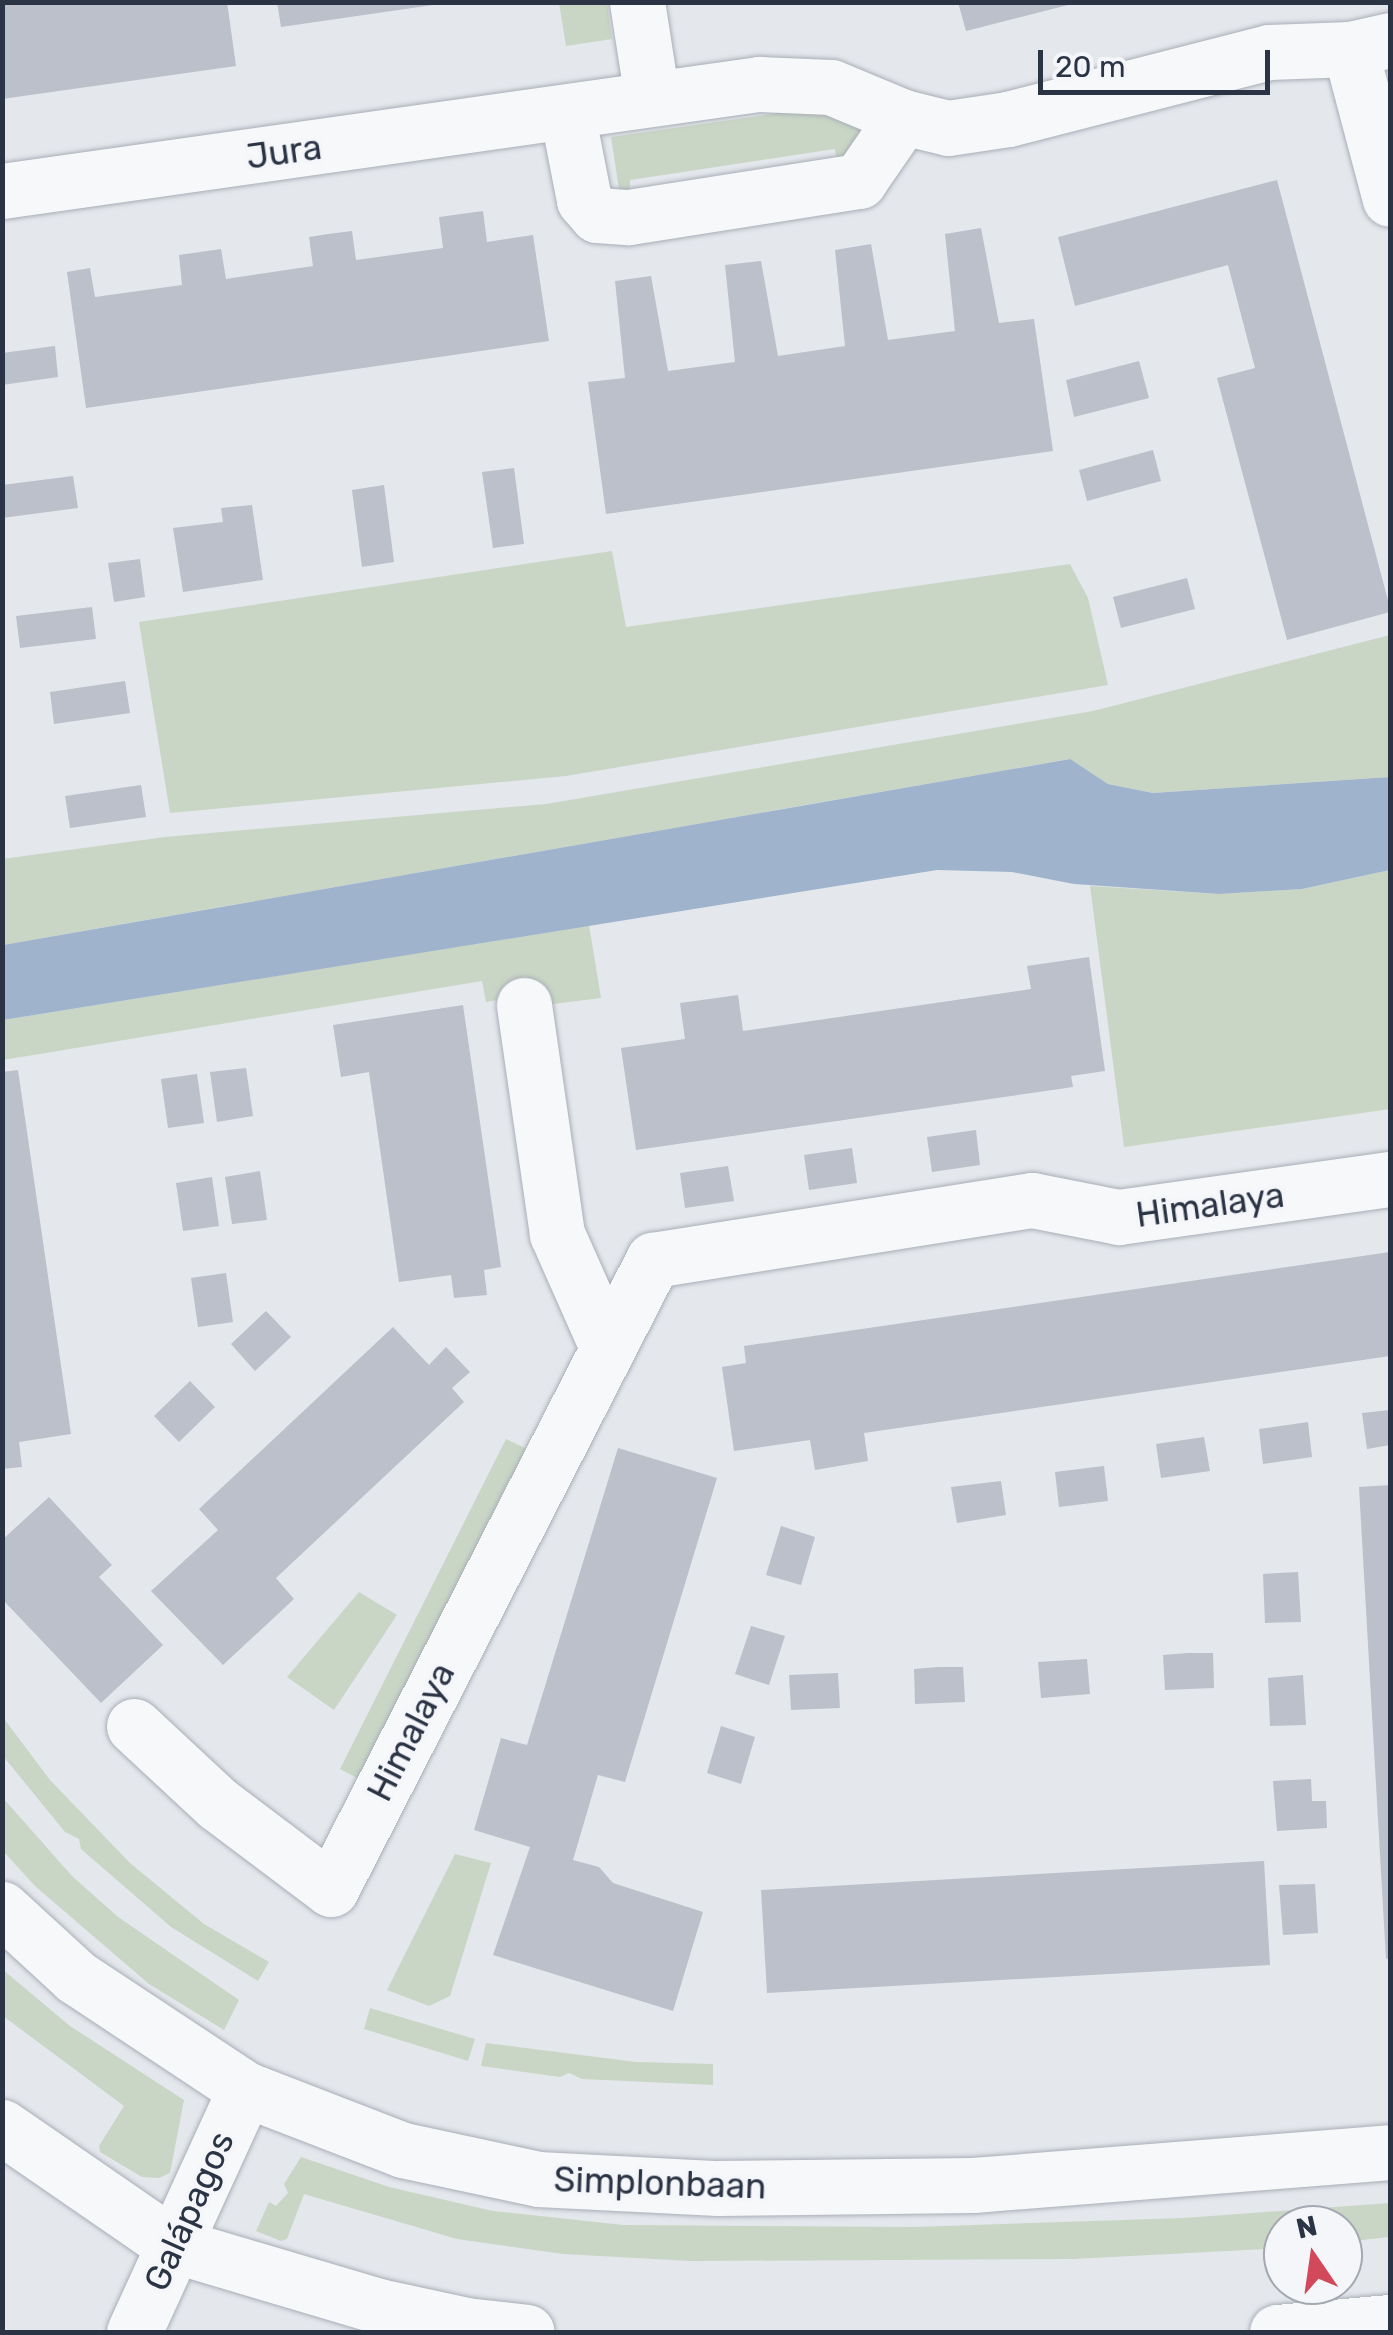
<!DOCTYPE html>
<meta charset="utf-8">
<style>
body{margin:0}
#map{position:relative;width:1393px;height:2335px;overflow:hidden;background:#e4e7ec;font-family:Rubik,sans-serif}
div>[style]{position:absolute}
.green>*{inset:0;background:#c9d6c5}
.water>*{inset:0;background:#9fb4cc}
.building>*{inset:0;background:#bbc0ca}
.roads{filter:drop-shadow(0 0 2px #a9aeb7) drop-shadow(0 0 2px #a9aeb7)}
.minor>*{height:55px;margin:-27.5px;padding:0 27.5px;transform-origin:27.5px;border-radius:27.5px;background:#f7f8fa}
span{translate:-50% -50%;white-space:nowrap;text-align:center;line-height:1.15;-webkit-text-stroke:8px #f4f6f9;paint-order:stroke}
.street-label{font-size:35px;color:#2b3445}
.frame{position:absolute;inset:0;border:5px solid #2b3445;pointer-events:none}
.north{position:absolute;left:1263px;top:2205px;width:100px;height:100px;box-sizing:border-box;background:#f4f6f9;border:2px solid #a4a8b1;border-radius:50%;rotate:347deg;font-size:28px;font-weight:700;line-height:40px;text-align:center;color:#2b3445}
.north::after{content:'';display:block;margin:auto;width:35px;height:45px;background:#d1495b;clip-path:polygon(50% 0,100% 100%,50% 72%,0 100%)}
.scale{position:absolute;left:1038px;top:50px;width:232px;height:45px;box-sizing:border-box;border:5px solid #2b3445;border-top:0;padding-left:12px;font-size:30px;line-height:35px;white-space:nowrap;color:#2b3445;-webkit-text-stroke:8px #f4f6f9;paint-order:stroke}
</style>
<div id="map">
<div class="green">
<div style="clip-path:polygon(559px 3px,607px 3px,612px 39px,566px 46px)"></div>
<div style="clip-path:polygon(807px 109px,864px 126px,838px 166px,835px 149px,630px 180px,630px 193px,619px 189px,611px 137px)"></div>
<div style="clip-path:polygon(612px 551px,626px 627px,1070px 564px,1088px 598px,1108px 685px,566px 776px,170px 813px,139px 622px)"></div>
<div style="clip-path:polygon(1390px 635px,1390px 777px,1153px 793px,1108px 784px,1069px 759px,3px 945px,2px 859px,165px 837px,546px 804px,1093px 711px)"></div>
<div style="clip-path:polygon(1390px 870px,1390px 1109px,1124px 1147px,1090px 886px,1219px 894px,1302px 889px)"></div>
<div style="clip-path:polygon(589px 925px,601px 998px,545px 1005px,542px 993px,486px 1002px,482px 981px,3px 1060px,3px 1020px)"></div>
<div style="clip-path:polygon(506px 1439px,527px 1449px,361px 1780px,340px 1769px)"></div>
<div style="clip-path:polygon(359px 1592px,397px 1615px,334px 1710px,287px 1677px)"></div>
<div style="clip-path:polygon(2px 1716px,50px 1780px,130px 1863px,204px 1924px,269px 1962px,258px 1981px,171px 1927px,81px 1849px,79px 1839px,65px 1832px,3px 1756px)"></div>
<div style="clip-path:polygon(3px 1798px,72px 1876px,118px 1917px,239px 2000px,224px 2030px,149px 1984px,35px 1886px,3px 1851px)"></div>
<div style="clip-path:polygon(455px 1854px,491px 1863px,450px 1996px,429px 2006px,387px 1990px)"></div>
<div style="clip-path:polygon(2px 1969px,70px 2026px,184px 2100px,170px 2173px,159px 2178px,142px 2177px,100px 2152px,99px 2146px,124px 2106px,3px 2016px)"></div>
<div style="clip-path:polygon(370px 2008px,475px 2039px,468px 2061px,364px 2029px)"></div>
<div style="clip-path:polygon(486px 2043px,636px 2062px,713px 2064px,713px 2085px,582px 2079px,569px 2073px,560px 2077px,481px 2066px)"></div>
<div style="clip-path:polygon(301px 2157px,389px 2187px,493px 2211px,623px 2225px,914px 2227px,1184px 2218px,1390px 2203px,1390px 2237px,1343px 2242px,1343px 2225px,1283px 2225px,1283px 2247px,1266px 2249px,1073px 2259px,691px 2261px,563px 2254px,457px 2239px,304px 2194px,287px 2239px,281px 2241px,256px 2231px,269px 2202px,276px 2206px,288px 2193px,284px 2184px)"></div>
</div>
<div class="water">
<div style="clip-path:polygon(1070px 759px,1108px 784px,1153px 793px,1390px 777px,1390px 870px,1302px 889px,1219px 894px,1074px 884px,1012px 872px,937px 870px,3px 1020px,3px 945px)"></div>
</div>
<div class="building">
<div style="clip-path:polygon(2px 2px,227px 2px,236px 66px,2px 99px)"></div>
<div style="clip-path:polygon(277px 2px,433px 2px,433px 5px,281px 27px)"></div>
<div style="clip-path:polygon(958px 2px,1072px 2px,1072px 4px,966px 31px)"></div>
<div style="clip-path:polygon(1277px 180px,1390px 608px,1390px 612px,1287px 640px,1217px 378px,1255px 368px,1228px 265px,1075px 306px,1058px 237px)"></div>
<div style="clip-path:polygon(483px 211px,487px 242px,533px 235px,549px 341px,86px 408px,67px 272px,90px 268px,95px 297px,182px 285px,179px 255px,221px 249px,226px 279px,313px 266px,309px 237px,328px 234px,352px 231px,356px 260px,443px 248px,439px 217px)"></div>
<div style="clip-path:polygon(981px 228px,999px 323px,1034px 319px,1053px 451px,606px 514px,588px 382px,625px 378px,615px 281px,651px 276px,668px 371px,735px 362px,725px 265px,761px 261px,778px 356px,845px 346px,835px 250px,871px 244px,888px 340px,955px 331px,945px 234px)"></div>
<div style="clip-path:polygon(55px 346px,58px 377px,2px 385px,2px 353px)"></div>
<div style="clip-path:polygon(1139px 361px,1149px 398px,1074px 417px,1066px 380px)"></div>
<div style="clip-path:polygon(1153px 450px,1161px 481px,1087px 501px,1079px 470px)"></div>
<div style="clip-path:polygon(514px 468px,524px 544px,493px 548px,482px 472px)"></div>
<div style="clip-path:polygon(73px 476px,78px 508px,2px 518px,2px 485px)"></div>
<div style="clip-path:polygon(384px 485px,394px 562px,362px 567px,352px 490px)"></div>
<div style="clip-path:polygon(252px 505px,263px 580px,183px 592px,173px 528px,223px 522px,221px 508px)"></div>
<div style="clip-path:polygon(140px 559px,145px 597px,114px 602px,108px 563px)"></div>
<div style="clip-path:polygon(1187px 578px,1195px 609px,1121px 628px,1113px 597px)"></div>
<div style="clip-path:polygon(92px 607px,96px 639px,20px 648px,16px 616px)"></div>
<div style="clip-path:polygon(125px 681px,130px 713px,54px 724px,50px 692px)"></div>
<div style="clip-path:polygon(141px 785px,146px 817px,70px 828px,65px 796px)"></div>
<div style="clip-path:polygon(1089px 957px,1105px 1071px,1071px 1076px,1073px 1087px,636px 1150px,621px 1048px,685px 1039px,680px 1003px,738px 995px,743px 1031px,1031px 989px,1027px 966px)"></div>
<div style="clip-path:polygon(463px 1005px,501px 1267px,484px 1270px,487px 1295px,454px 1298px,451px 1275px,399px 1282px,369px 1072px,341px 1077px,333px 1025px)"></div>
<div style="clip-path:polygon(246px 1068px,253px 1116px,217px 1122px,210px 1072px)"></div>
<div style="clip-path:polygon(18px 1070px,71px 1434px,19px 1442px,22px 1467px,2px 1469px,2px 1072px)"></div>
<div style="clip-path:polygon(197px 1074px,204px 1123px,168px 1128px,161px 1079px)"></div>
<div style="clip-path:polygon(976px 1130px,980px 1165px,932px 1172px,927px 1137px)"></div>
<div style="clip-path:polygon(852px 1148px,857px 1183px,809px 1190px,804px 1155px)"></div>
<div style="clip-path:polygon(728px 1166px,734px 1201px,685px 1208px,680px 1173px)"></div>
<div style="clip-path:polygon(260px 1171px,267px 1220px,232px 1224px,225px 1177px)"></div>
<div style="clip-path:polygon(212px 1177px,219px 1226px,183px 1231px,176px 1183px)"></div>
<div style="clip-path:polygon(1390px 1252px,1390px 1356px,864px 1433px,868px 1461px,815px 1470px,810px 1440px,734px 1451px,722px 1367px,746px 1363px,744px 1346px)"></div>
<div style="clip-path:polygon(226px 1273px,233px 1322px,198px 1327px,191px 1278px)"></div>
<div style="clip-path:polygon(266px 1311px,291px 1337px,255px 1371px,231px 1344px)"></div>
<div style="clip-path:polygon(393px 1327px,429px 1365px,446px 1347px,470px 1372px,452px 1388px,464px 1402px,276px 1578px,294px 1599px,223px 1665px,151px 1591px,218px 1530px,199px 1509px)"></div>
<div style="clip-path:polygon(190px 1381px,215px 1407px,179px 1442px,154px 1416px)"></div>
<div style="clip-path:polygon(1390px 1410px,1390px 1445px,1367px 1449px,1362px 1413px)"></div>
<div style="clip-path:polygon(1308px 1422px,1312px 1457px,1263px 1464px,1259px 1429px)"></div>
<div style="clip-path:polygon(1204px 1437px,1210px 1471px,1161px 1478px,1156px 1444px)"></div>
<div style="clip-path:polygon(618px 1448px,717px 1478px,625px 1782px,598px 1775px,573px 1860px,599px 1867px,613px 1883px,703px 1912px,673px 2011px,493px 1955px,530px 1847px,474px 1830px,501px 1738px,527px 1745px)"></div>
<div style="clip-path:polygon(1104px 1466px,1108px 1501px,1059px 1507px,1055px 1472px)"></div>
<div style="clip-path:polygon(1001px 1481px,1006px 1515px,957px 1523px,951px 1487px)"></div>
<div style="clip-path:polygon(1390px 1485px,1390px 1958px,1386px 1959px,1359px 1487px)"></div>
<div style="clip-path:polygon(49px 1497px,112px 1565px,99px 1577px,163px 1645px,101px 1703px,2px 1599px,2px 1540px)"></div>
<div style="clip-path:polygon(781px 1526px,815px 1537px,801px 1585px,766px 1575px)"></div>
<div style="clip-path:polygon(1298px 1572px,1301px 1622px,1265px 1623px,1263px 1574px)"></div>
<div style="clip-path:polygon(751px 1626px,785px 1636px,769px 1685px,735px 1674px)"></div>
<div style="clip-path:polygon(1188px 1653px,1213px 1653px,1214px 1688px,1165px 1690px,1163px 1655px)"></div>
<div style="clip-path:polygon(1087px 1659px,1090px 1694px,1041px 1698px,1038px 1662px)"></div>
<div style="clip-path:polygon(938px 1667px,963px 1667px,965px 1702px,915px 1704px,914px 1669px)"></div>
<div style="clip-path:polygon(838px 1673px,840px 1708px,791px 1710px,789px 1675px)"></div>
<div style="clip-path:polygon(1303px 1675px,1306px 1725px,1270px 1726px,1268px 1678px)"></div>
<div style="clip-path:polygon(721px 1726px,755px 1737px,741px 1784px,707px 1773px)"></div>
<div style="clip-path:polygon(1311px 1779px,1312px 1801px,1326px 1801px,1327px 1828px,1277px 1831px,1273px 1781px)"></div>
<div style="clip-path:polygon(1264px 1861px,1270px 1965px,767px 1993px,761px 1890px)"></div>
<div style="clip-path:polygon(1315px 1884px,1318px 1933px,1283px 1935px,1279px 1885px)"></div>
</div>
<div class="roads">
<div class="minor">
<div style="left:637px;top:2px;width:97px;rotate:81.1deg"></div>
<div style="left:1350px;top:49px;width:155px;rotate:75.1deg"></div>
<div style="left:567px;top:113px;width:89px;rotate:78.9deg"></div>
<div style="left:584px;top:200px;width:20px;rotate:49deg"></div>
<div style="left:597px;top:215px;width:32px;rotate:4deg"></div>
<div style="left:629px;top:217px;width:233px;rotate:-8.9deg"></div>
<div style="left:859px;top:181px;width:78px;rotate:-55.5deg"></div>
<div style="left:903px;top:117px;width:46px;rotate:13.7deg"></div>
<div style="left:948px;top:128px;width:61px;rotate:-8.5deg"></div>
<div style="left:1008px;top:119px;width:269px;rotate:-14.4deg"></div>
<div style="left:1269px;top:52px;width:81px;rotate:-2.1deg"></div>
<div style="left:1350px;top:49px;width:41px;rotate:-12.7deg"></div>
<div style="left:2px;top:191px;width:765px;rotate:-8.05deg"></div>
<div style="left:759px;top:84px;width:72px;rotate:2.4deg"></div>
<div style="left:831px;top:87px;width:78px;rotate:22.6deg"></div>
<div style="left:524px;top:1005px;width:231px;rotate:81.8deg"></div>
<div style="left:557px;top:1234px;width:124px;rotate:66.1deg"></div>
<div style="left:134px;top:1726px;width:115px;rotate:42.9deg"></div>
<div style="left:218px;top:1804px;width:141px;rotate:37deg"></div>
<div style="left:331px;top:1889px;width:707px;rotate:-62.89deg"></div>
<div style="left:653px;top:1260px;width:384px;rotate:-9deg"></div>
<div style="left:1032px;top:1200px;width:89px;rotate:11.1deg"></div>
<div style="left:1119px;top:1217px;width:274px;rotate:-8deg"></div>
<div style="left:2px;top:1909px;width:100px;rotate:42.6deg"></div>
<div style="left:76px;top:1977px;width:203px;rotate:33.5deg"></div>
<div style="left:245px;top:2089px;width:169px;rotate:21.1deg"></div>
<div style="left:403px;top:2150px;width:138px;rotate:12.1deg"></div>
<div style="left:538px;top:2179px;width:180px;rotate:2.9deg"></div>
<div style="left:718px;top:2188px;width:255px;rotate:-0.7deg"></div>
<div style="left:973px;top:2185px;width:418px;rotate:-4.5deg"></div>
<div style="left:2px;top:2127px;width:208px;rotate:34.6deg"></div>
<div style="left:173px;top:2245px;width:215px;rotate:16.5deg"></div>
<div style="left:379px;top:2306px;width:89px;rotate:12.3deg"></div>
<div style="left:466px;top:2325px;width:61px;rotate:6.5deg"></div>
<div style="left:134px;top:2332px;width:267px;rotate:-65.4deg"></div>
<div style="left:1277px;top:2332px;width:113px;rotate:-5.1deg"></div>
</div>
</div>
<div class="street-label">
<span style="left:284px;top:152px;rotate:-8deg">Jura</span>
<span style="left:1210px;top:1205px;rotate:-8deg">Himalaya</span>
<span style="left:411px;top:1732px;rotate:-63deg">Himalaya</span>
<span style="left:660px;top:2183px;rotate:2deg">Simplonbaan</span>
<span style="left:189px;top:2211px;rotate:-66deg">Galápagos</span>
</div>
<div class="frame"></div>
<div class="north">N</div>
<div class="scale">20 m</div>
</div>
